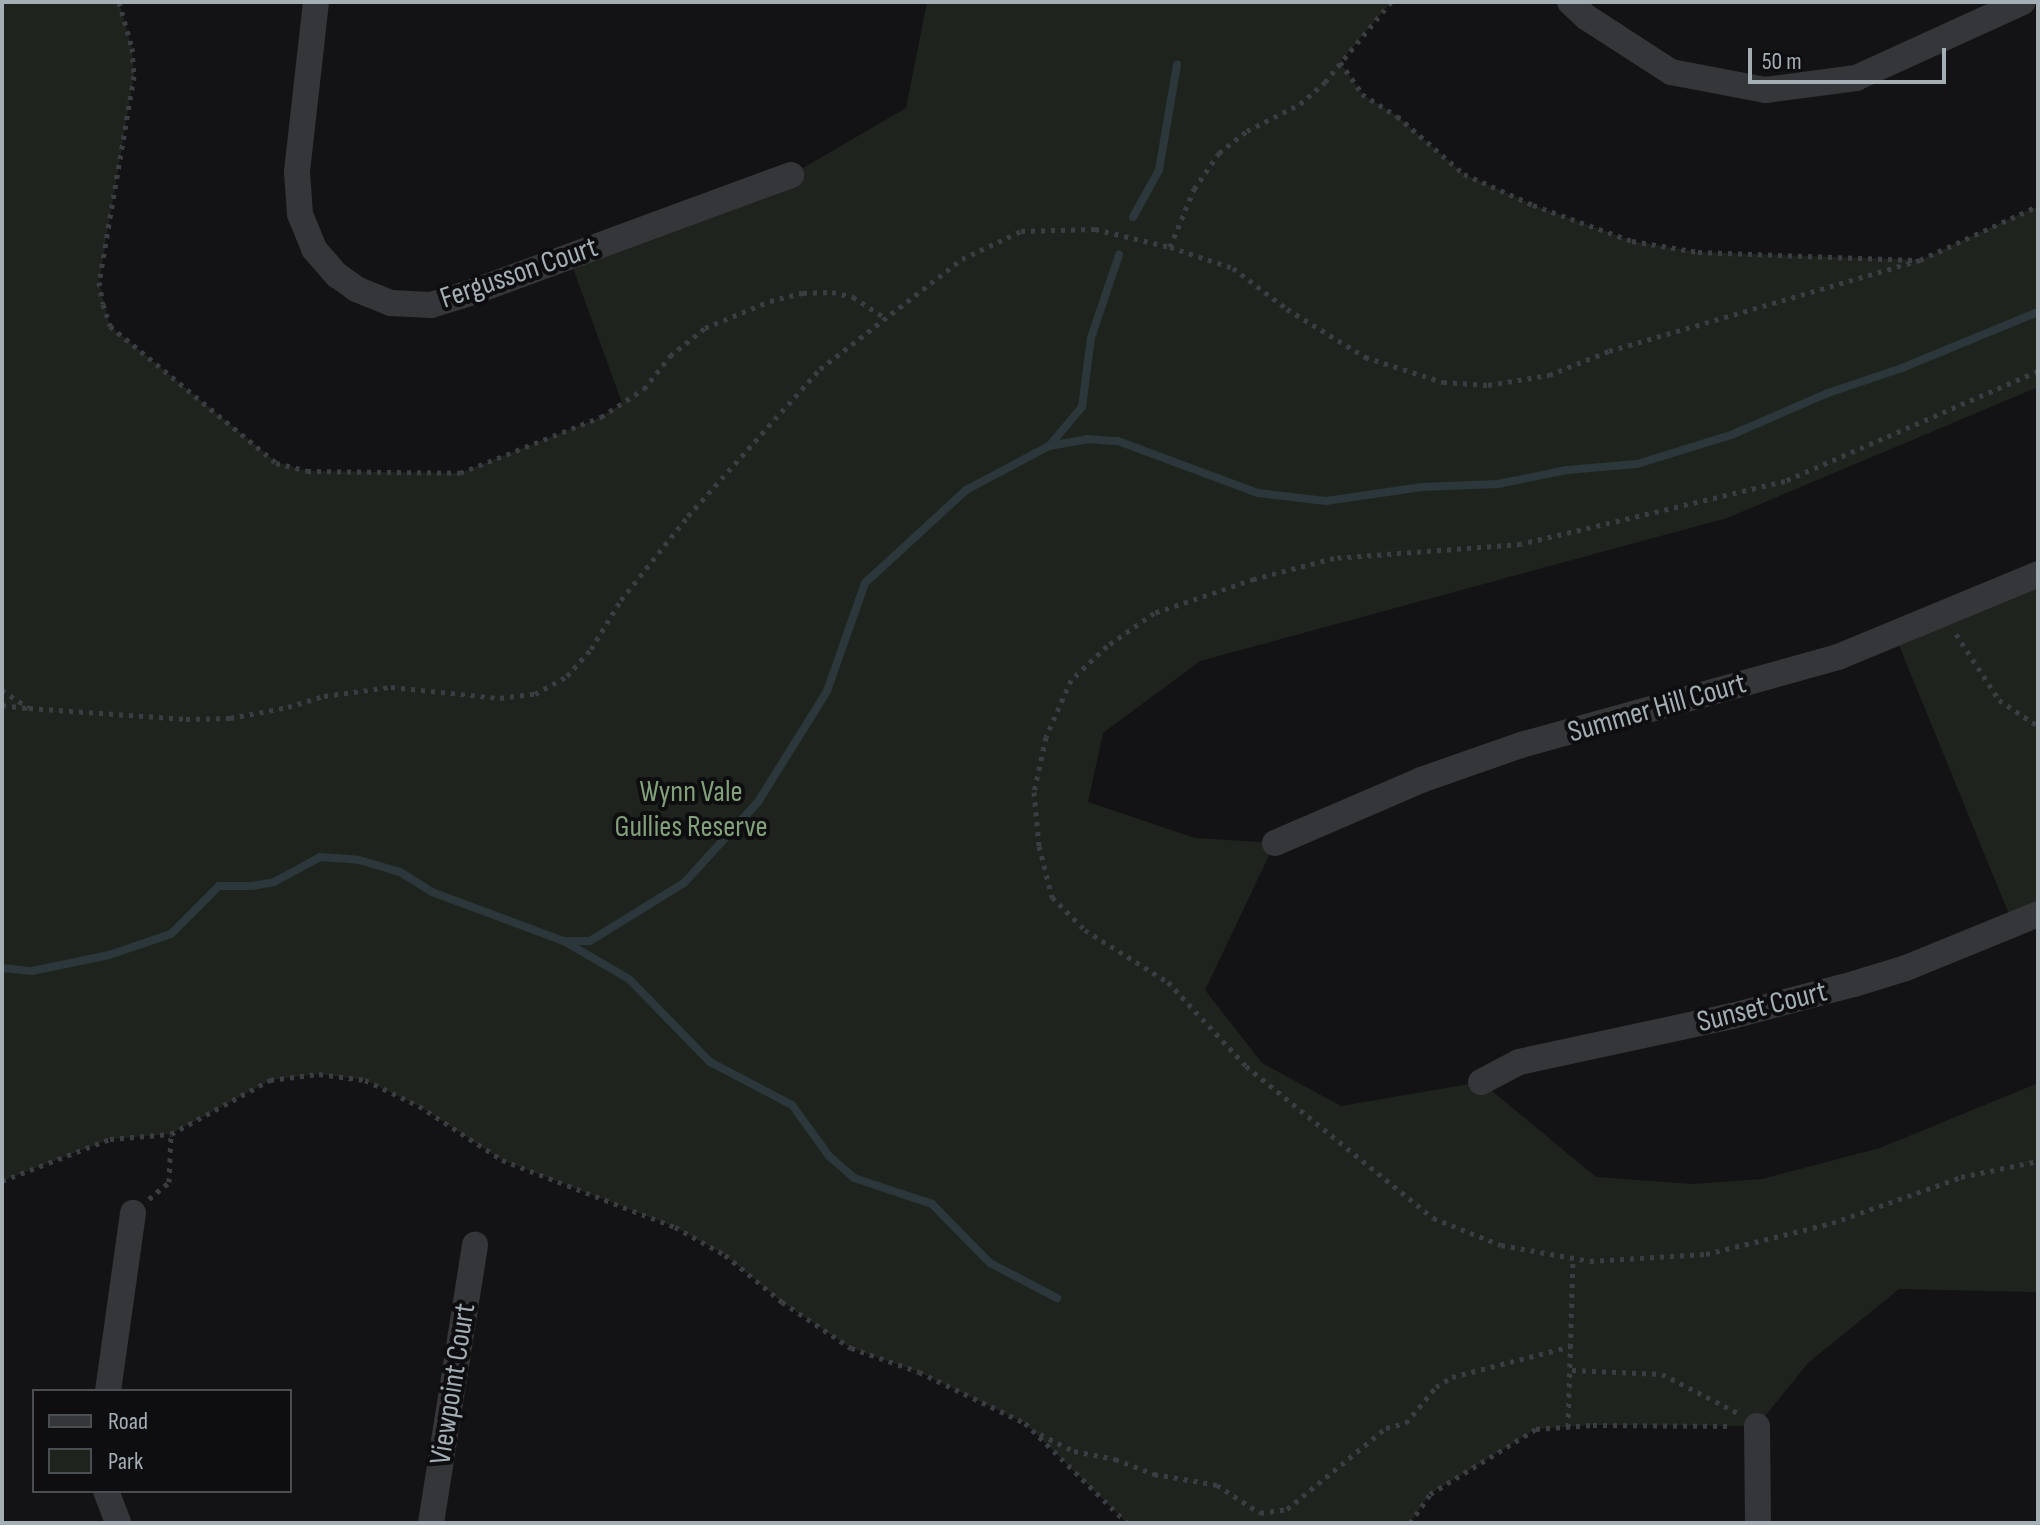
<!DOCTYPE html>
<style>
body{margin:0}
#map{position:relative;width:2040px;height:1525px;overflow:hidden;background:#131315;font-family:"Sofia Sans Condensed",sans-serif}
div>[style]{position:absolute}
.green>*{inset:0;background:#1e241d}
.stream>*{height:8px;margin:-4px;padding:0 4px;transform-origin:4px;border-radius:4px;background:#2b373a}
.path>*{height:5px;margin-top:-2.5px;transform-origin:0;background:repeating-linear-gradient(90deg,#3a3d41 0 4px,transparent 0 10px)}
.street>*{height:26px;margin:-13px;padding:0 13px;transform-origin:13px;border-radius:13px;background:#34363a}
span{translate:-50% -50%;white-space:nowrap;text-align:center;line-height:1.15;-webkit-text-stroke:8px #0e0e10;paint-order:stroke}
.street-label{font-size:30px;color:#a4aeb5}
.park-label{font-size:30px;color:#82a17b}
.frame{position:absolute;inset:0;border:4px solid #a4aeb5;pointer-events:none}
.legend{position:absolute;left:32px;top:1389px;width:260px;height:104px;box-sizing:border-box;background:#0e0e10;border:2px solid #4a4e52;margin:0;padding:10px 14px;list-style:none;font-size:24px;color:#a4aeb5}
.legend li{display:flex;align-items:center;gap:16px;height:40px}
.legend b{width:40px;border:2px solid #4a4e52}
.scale{position:absolute;left:1748px;top:48px;width:198px;height:36px;box-sizing:border-box;border:4px solid #a4aeb5;border-top:0;padding-left:10px;font-size:24px;line-height:28px;white-space:nowrap;color:#a4aeb5;-webkit-text-stroke:6px #0e0e10;paint-order:stroke}
</style>
<div id="map">
<div class="green">
<div style="clip-path:polygon(2px 2px,119px 2px,132px 48px,134px 76px,99px 282px,110px 326px,276px 462px,307px 471px,460px 473px,601px 417px,622px 403px,569px 257px,791px 175px,906px 108px,927px 2px,1391px 2px,1340px 62px,1362px 94px,1397px 116px,1464px 174px,1533px 205px,1632px 241px,1698px 252px,1920px 260px,2038px 206px,2038px 387px,1727px 518px,1200px 661px,1103px 733px,1088px 802px,1195px 838px,1275px 843px,1205px 990px,1262px 1063px,1341px 1106px,1481px 1082px,1596px 1177px,1692px 1184px,1762px 1179px,1880px 1148px,2038px 1083px,2038px 1292px,1899px 1289px,1808px 1363px,1757px 1426px,1593px 1425px,1536px 1429px,1430px 1494px,1410px 1523px,1127px 1523px,1025px 1423px,919px 1372px,851px 1348px,782px 1302px,725px 1255px,675px 1227px,502px 1160px,419px 1106px,365px 1080px,319px 1074px,271px 1080px,171px 1134px,110px 1139px,2px 1181px)"></div>
<div style="clip-path:polygon(2038px 572px,2038px 913px,2013px 924px,1894px 633px)"></div>
</div>
<div class="stream">
<div style="left:1133px;top:217px;width:54px;rotate:-61deg"></div>
<div style="left:1159px;top:170px;width:107px;rotate:-80.3deg"></div>
<div style="left:1050px;top:445px;width:50px;rotate:-49.9deg"></div>
<div style="left:1082px;top:407px;width:70px;rotate:-82.6deg"></div>
<div style="left:1091px;top:338px;width:88px;rotate:-71.4deg"></div>
<div style="left:564px;top:941px;width:26px"></div>
<div style="left:590px;top:941px;width:110px;rotate:-31.7deg"></div>
<div style="left:684px;top:883px;width:110px;rotate:-47.6deg"></div>
<div style="left:758px;top:802px;width:131px;rotate:-58.1deg"></div>
<div style="left:827px;top:691px;width:114px;rotate:-70.6deg"></div>
<div style="left:865px;top:583px;width:137px;rotate:-42.6deg"></div>
<div style="left:966px;top:490px;width:94px;rotate:-27.9deg"></div>
<div style="left:1049px;top:446px;width:39px;rotate:-10deg"></div>
<div style="left:1087px;top:439px;width:31px;rotate:4deg"></div>
<div style="left:1118px;top:441px;width:149px;rotate:20.4deg"></div>
<div style="left:1258px;top:493px;width:68px;rotate:6.7deg"></div>
<div style="left:1326px;top:501px;width:97px;rotate:-8.3deg"></div>
<div style="left:1422px;top:487px;width:76px;rotate:-2.3deg"></div>
<div style="left:1498px;top:484px;width:70px;rotate:-11.5deg"></div>
<div style="left:1567px;top:470px;width:70px;rotate:-4.9deg"></div>
<div style="left:1637px;top:464px;width:98px;rotate:-17.1deg"></div>
<div style="left:1731px;top:435px;width:106px;rotate:-23.4deg"></div>
<div style="left:1828px;top:393px;width:78px;rotate:-18.7deg"></div>
<div style="left:1902px;top:368px;width:147px;rotate:-22.4deg"></div>
<div style="left:2px;top:968px;width:30px;rotate:6deg"></div>
<div style="left:32px;top:971px;width:79px;rotate:-11.7deg"></div>
<div style="left:109px;top:955px;width:65px;rotate:-18.7deg"></div>
<div style="left:171px;top:934px;width:68px;rotate:-45deg"></div>
<div style="left:219px;top:886px;width:33px"></div>
<div style="left:252px;top:886px;width:22px;rotate:-10deg"></div>
<div style="left:274px;top:882px;width:52px;rotate:-28.5deg"></div>
<div style="left:320px;top:857px;width:39px;rotate:4deg"></div>
<div style="left:359px;top:860px;width:43px;rotate:16.3deg"></div>
<div style="left:400px;top:872px;width:38px;rotate:32deg"></div>
<div style="left:432px;top:892px;width:141px;rotate:20.4deg"></div>
<div style="left:564px;top:941px;width:75px;rotate:30.3deg"></div>
<div style="left:629px;top:979px;width:116px;rotate:45.7deg"></div>
<div style="left:710px;top:1062px;width:93px;rotate:27.7deg"></div>
<div style="left:792px;top:1105px;width:63px;rotate:54deg"></div>
<div style="left:829px;top:1156px;width:33px;rotate:41deg"></div>
<div style="left:854px;top:1178px;width:82px;rotate:18.4deg"></div>
<div style="left:932px;top:1204px;width:83px;rotate:45.5deg"></div>
<div style="left:990px;top:1263px;width:76px;rotate:27.6deg"></div>
</div>
<div class="path">
<div style="left:119px;top:2px;width:48px;rotate:74.2deg"></div>
<div style="left:132px;top:48px;width:28px;rotate:86deg"></div>
<div style="left:134px;top:76px;width:209px;rotate:99.6deg"></div>
<div style="left:99px;top:282px;width:22px;rotate:80deg"></div>
<div style="left:103px;top:304px;width:23px;rotate:72deg"></div>
<div style="left:110px;top:326px;width:215px;rotate:39.5deg"></div>
<div style="left:276px;top:463px;width:32px;rotate:14deg"></div>
<div style="left:307px;top:471px;width:153px;rotate:0.7deg"></div>
<div style="left:460px;top:473px;width:152px;rotate:-21.7deg"></div>
<div style="left:601px;top:417px;width:51px;rotate:-33.1deg"></div>
<div style="left:644px;top:389px;width:42px;rotate:-51.8deg"></div>
<div style="left:670px;top:356px;width:45px;rotate:-38.7deg"></div>
<div style="left:705px;top:328px;width:70px;rotate:-22.6deg"></div>
<div style="left:770px;top:301px;width:34px;rotate:-14deg"></div>
<div style="left:803px;top:293px;width:29px;rotate:-2deg"></div>
<div style="left:832px;top:292px;width:22px;rotate:13deg"></div>
<div style="left:853px;top:297px;width:38px;rotate:33deg"></div>
<div style="left:1340px;top:62px;width:39px;rotate:55deg"></div>
<div style="left:1362px;top:94px;width:41px;rotate:32.2deg"></div>
<div style="left:1397px;top:116px;width:89px;rotate:40.9deg"></div>
<div style="left:1464px;top:174px;width:76px;rotate:24.2deg"></div>
<div style="left:1533px;top:205px;width:105px;rotate:20deg"></div>
<div style="left:1632px;top:241px;width:67px;rotate:9.5deg"></div>
<div style="left:1698px;top:252px;width:217px;rotate:2.1deg"></div>
<div style="left:1170px;top:247px;width:63px;rotate:-67.5deg"></div>
<div style="left:1194px;top:189px;width:44px;rotate:-55.2deg"></div>
<div style="left:1219px;top:153px;width:36px;rotate:-38deg"></div>
<div style="left:1247px;top:131px;width:59px;rotate:-27deg"></div>
<div style="left:1300px;top:104px;width:33px;rotate:-41deg"></div>
<div style="left:1325px;top:82px;width:104px;rotate:-50.5deg"></div>
<div style="left:2038px;top:371px;width:276px;rotate:156.5deg"></div>
<div style="left:1785px;top:481px;width:271px;rotate:166.6deg"></div>
<div style="left:1521px;top:544px;width:188px;rotate:175.7deg"></div>
<div style="left:1334px;top:558px;width:83px;rotate:165.3deg"></div>
<div style="left:1254px;top:579px;width:106px;rotate:161.2deg"></div>
<div style="left:1154px;top:613px;width:57px;rotate:144.9deg"></div>
<div style="left:1107px;top:646px;width:50px;rotate:136.6deg"></div>
<div style="left:1071px;top:680px;width:62px;rotate:113.7deg"></div>
<div style="left:1046px;top:737px;width:56px;rotate:102.3deg"></div>
<div style="left:1034px;top:792px;width:54px;rotate:84.7deg"></div>
<div style="left:1039px;top:846px;width:53px;rotate:75.7deg"></div>
<div style="left:1052px;top:897px;width:47px;rotate:45deg"></div>
<div style="left:1085px;top:930px;width:98px;rotate:32.1deg"></div>
<div style="left:1168px;top:982px;width:115px;rotate:47.1deg"></div>
<div style="left:1246px;top:1066px;width:241px;rotate:39.1deg"></div>
<div style="left:1433px;top:1218px;width:73px;rotate:21.7deg"></div>
<div style="left:1501px;top:1245px;width:90px;rotate:10.2deg"></div>
<div style="left:1590px;top:1261px;width:116px;rotate:-3.5deg"></div>
<div style="left:1706px;top:1254px;width:130px;rotate:-13.8deg"></div>
<div style="left:1832px;top:1223px;width:137px;rotate:-19.6deg"></div>
<div style="left:1961px;top:1177px;width:79px;rotate:-11.7deg"></div>
<div style="left:1956px;top:634px;width:79px;rotate:56.9deg"></div>
<div style="left:1999px;top:700px;width:47px;rotate:33.7deg"></div>
<div style="left:2px;top:690px;width:32px;rotate:34deg"></div>
<div style="left:29px;top:708px;width:157px;rotate:4deg"></div>
<div style="left:186px;top:719px;width:44px;rotate:-1.3deg"></div>
<div style="left:230px;top:718px;width:59px;rotate:-10.7deg"></div>
<div style="left:288px;top:707px;width:38px;rotate:-17deg"></div>
<div style="left:324px;top:696px;width:68px;rotate:-7.7deg"></div>
<div style="left:391px;top:687px;width:110px;rotate:5.8deg"></div>
<div style="left:500px;top:698px;width:35px;rotate:-7deg"></div>
<div style="left:535px;top:694px;width:37px;rotate:-29deg"></div>
<div style="left:567px;top:676px;width:36px;rotate:-48deg"></div>
<div style="left:591px;top:649px;width:57px;rotate:-58.5deg"></div>
<div style="left:621px;top:600px;width:107px;rotate:-51.4deg"></div>
<div style="left:688px;top:516px;width:198px;rotate:-48.1deg"></div>
<div style="left:820px;top:369px;width:180px;rotate:-37.8deg"></div>
<div style="left:962px;top:259px;width:65px;rotate:-25.4deg"></div>
<div style="left:1021px;top:231px;width:74px;rotate:-1.5deg"></div>
<div style="left:1095px;top:229px;width:77px;rotate:13.5deg"></div>
<div style="left:1170px;top:247px;width:66px;rotate:18.4deg"></div>
<div style="left:1233px;top:268px;width:68px;rotate:37.2deg"></div>
<div style="left:1287px;top:309px;width:92px;rotate:31.6deg"></div>
<div style="left:1365px;top:357px;width:82px;rotate:17.8deg"></div>
<div style="left:1443px;top:382px;width:45px;rotate:3.8deg"></div>
<div style="left:1488px;top:385px;width:62px;rotate:-9.3deg"></div>
<div style="left:1549px;top:375px;width:65px;rotate:-21.8deg"></div>
<div style="left:1609px;top:351px;width:324px;rotate:-16.3deg"></div>
<div style="left:1920px;top:260px;width:130px;rotate:-24.6deg"></div>
<div style="left:2px;top:705px;width:26px;rotate:7deg"></div>
<div style="left:2px;top:1181px;width:116px;rotate:-21.3deg"></div>
<div style="left:110px;top:1139px;width:61px;rotate:-4.7deg"></div>
<div style="left:171px;top:1134px;width:113px;rotate:-28.6deg"></div>
<div style="left:270px;top:1080px;width:49px;rotate:-7deg"></div>
<div style="left:319px;top:1074px;width:46px;rotate:7.4deg"></div>
<div style="left:365px;top:1080px;width:60px;rotate:25.7deg"></div>
<div style="left:419px;top:1106px;width:99px;rotate:33deg"></div>
<div style="left:502px;top:1160px;width:186px;rotate:21.2deg"></div>
<div style="left:675px;top:1227px;width:57px;rotate:29.2deg"></div>
<div style="left:725px;top:1255px;width:74px;rotate:39.5deg"></div>
<div style="left:782px;top:1302px;width:83px;rotate:33.7deg"></div>
<div style="left:851px;top:1348px;width:72px;rotate:19.4deg"></div>
<div style="left:919px;top:1372px;width:118px;rotate:25.7deg"></div>
<div style="left:1025px;top:1423px;width:143px;rotate:44.4deg"></div>
<div style="left:149px;top:1199px;width:26px;rotate:-40deg"></div>
<div style="left:169px;top:1182px;width:48px;rotate:-87.6deg"></div>
<div style="left:1572px;top:1370px;width:90px;rotate:2.5deg"></div>
<div style="left:1662px;top:1374px;width:85px;rotate:27.2deg"></div>
<div style="left:1568px;top:1427px;width:169px;rotate:-88.3deg"></div>
<div style="left:1040px;top:1434px;width:38px;rotate:27deg"></div>
<div style="left:1074px;top:1451px;width:42px;rotate:11deg"></div>
<div style="left:1115px;top:1459px;width:42px;rotate:21deg"></div>
<div style="left:1154px;top:1474px;width:64px;rotate:9.9deg"></div>
<div style="left:1217px;top:1485px;width:51px;rotate:33.1deg"></div>
<div style="left:1260px;top:1513px;width:27px;rotate:-8deg"></div>
<div style="left:1287px;top:1509px;width:128px;rotate:-39.3deg"></div>
<div style="left:1386px;top:1428px;width:21px;rotate:-14deg"></div>
<div style="left:1406px;top:1423px;width:47px;rotate:-50.2deg"></div>
<div style="left:1436px;top:1387px;width:19px;rotate:-32deg"></div>
<div style="left:1452px;top:1377px;width:124px;rotate:-14.5deg"></div>
<div style="left:1410px;top:1523px;width:35px;rotate:-55deg"></div>
<div style="left:1430px;top:1494px;width:124px;rotate:-31.5deg"></div>
<div style="left:1536px;top:1429px;width:57px;rotate:-4deg"></div>
<div style="left:1593px;top:1425px;width:139px;rotate:0.4deg"></div>
</div>
<div class="street">
<div style="left:316px;top:2px;width:171px;rotate:96.4deg"></div>
<div style="left:297px;top:172px;width:42px;rotate:85.9deg"></div>
<div style="left:300px;top:214px;width:38px;rotate:68deg"></div>
<div style="left:314px;top:249px;width:35px;rotate:49deg"></div>
<div style="left:337px;top:275px;width:24px;rotate:36deg"></div>
<div style="left:356px;top:289px;width:38px;rotate:22deg"></div>
<div style="left:391px;top:303px;width:40px;rotate:2.9deg"></div>
<div style="left:431px;top:305px;width:44px;rotate:-17.2deg"></div>
<div style="left:473px;top:292px;width:339px;rotate:-20.2deg"></div>
<div style="left:1570px;top:2px;width:22px;rotate:43deg"></div>
<div style="left:1586px;top:17px;width:101px;rotate:32.9deg"></div>
<div style="left:1671px;top:72px;width:96px;rotate:10.8deg"></div>
<div style="left:1765px;top:90px;width:92px;rotate:-7.5deg"></div>
<div style="left:1856px;top:78px;width:183px;rotate:-24.5deg"></div>
<div style="left:1275px;top:843px;width:159px;rotate:-23.3deg"></div>
<div style="left:1421px;top:780px;width:106px;rotate:-19.3deg"></div>
<div style="left:1521px;top:745px;width:329px;rotate:-15.5deg"></div>
<div style="left:1838px;top:657px;width:217px;rotate:-22.5deg"></div>
<div style="left:1481px;top:1082px;width:43px;rotate:-27.8deg"></div>
<div style="left:1519px;top:1062px;width:218px;rotate:-12.2deg"></div>
<div style="left:1732px;top:1016px;width:126px;rotate:-14.7deg"></div>
<div style="left:1854px;top:984px;width:54px;rotate:-17.1deg"></div>
<div style="left:1906px;top:968px;width:143px;rotate:-22.2deg"></div>
<div style="left:108px;top:1391px;width:180px;rotate:-82deg"></div>
<div style="left:1757px;top:1426px;width:97px;rotate:89.4deg"></div>
<div style="left:106px;top:1491px;width:34px;rotate:69deg"></div>
<div style="left:431px;top:1523px;width:282px;rotate:-81deg"></div>
</div>
<div class="street-label">
<span style="left:519px;top:273px;rotate:-19deg">Fergusson Court</span>
<span style="left:1657px;top:708px;rotate:-16deg">Summer Hill Court</span>
<span style="left:1762px;top:1007px;rotate:-14deg">Sunset Court</span>
<span style="left:453px;top:1384px;rotate:-81deg">Viewpoint Court</span>
</div>
<div class="park-label">
<span style="left:691px;top:809px">Wynn Vale<br>Gullies Reserve</span>
</div>
<div class="frame"></div>
<ul class="legend">
<li><b style="height:10px;background:#34363a"></b>Road</li>
<li><b style="height:22px;background:#1e241d"></b>Park</li>
</ul>
<div class="scale">50 m</div>
</div>
